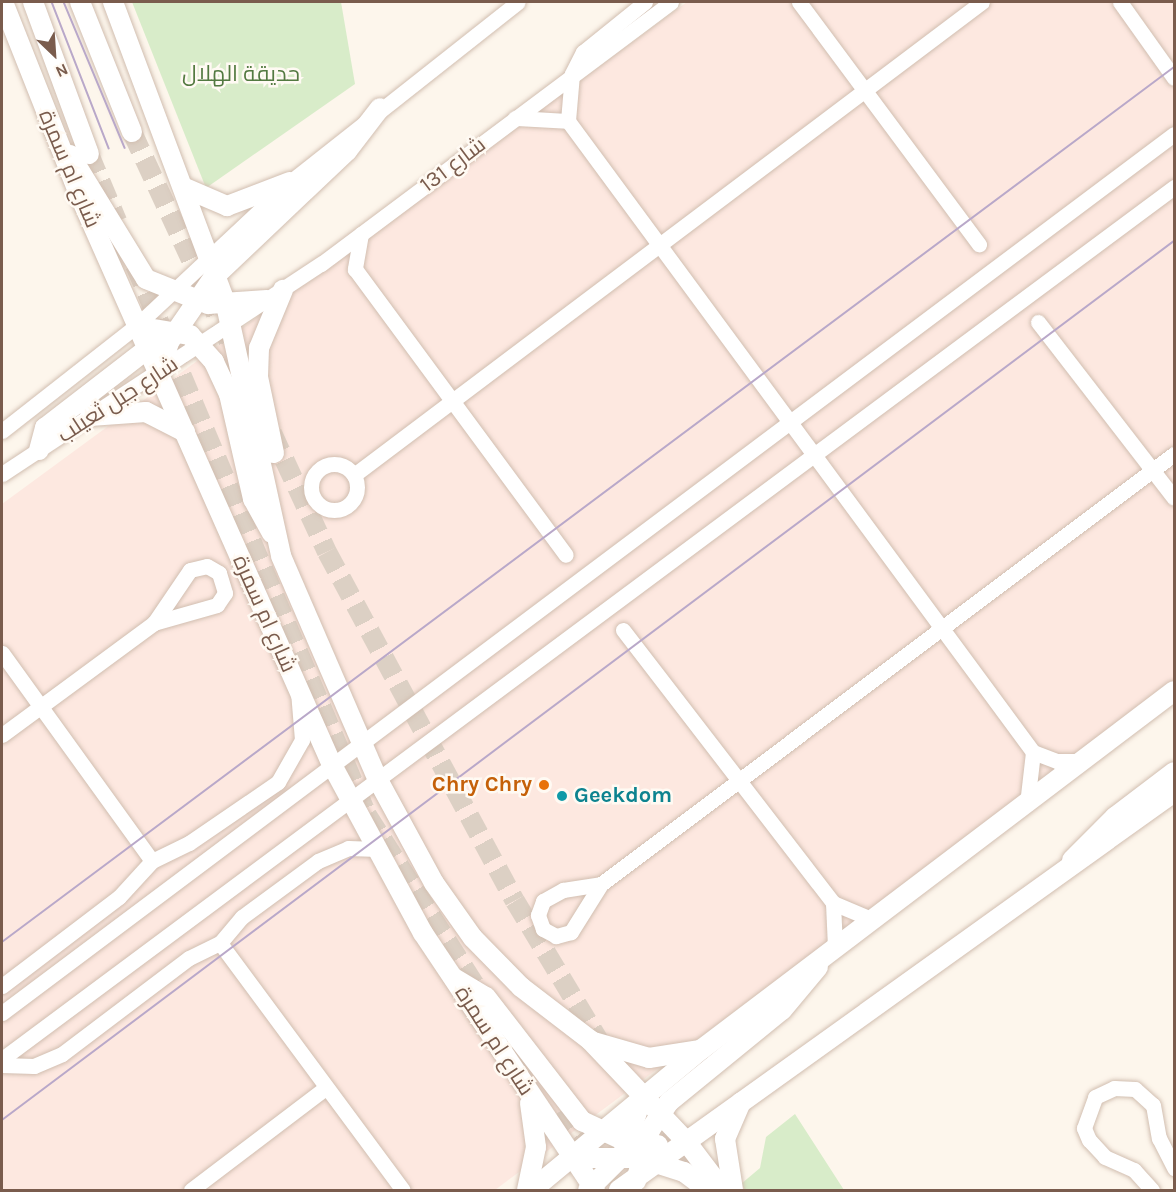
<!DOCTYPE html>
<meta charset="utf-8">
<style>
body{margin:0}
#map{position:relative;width:1176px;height:1192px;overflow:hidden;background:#fdf6ec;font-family:Karla,Cairo,sans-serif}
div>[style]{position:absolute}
.commercial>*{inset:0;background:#fde8e0}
.green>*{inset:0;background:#d8ecc9}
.tertiary-tunnel>*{height:20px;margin-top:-10px;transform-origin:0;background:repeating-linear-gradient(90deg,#dcd0c4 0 20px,transparent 0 30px)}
.roads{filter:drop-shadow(0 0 2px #d1beb0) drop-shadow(0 0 2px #d1beb0)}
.minor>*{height:15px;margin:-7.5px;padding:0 7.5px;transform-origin:7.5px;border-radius:7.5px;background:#fff}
.minor>.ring{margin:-7.5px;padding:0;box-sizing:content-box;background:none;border:15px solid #fff;border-radius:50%}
.tertiary>*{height:20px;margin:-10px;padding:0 10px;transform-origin:10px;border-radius:10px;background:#fff}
.tram>*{height:1.5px;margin:-0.75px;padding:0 0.75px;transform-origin:0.75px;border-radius:0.75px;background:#b9a8c9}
.dots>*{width:16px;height:16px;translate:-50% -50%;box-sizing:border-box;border:3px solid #fffaf3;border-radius:50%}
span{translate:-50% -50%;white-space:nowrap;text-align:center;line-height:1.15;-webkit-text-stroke:5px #fffaf3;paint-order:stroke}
.park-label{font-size:22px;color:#537a41}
.street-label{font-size:22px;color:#7a5c4d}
.food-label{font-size:22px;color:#c56008;font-weight:700}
.right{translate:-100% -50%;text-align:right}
.culture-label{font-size:22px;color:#0d838f;font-weight:700}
.left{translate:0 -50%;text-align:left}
.frame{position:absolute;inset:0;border:3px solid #7a5c4d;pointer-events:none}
.north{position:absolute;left:24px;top:24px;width:60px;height:60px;-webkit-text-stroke:4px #fffaf3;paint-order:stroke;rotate:155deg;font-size:16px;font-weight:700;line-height:24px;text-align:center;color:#7a5c4d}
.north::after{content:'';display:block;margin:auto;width:21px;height:27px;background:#7a5c4d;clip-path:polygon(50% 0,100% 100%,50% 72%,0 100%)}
</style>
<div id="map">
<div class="commercial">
<div style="clip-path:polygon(687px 2px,1174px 2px,1174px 684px,495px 1190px,2px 1190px,2px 504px)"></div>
</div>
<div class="green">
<div style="clip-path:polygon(132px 2px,341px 2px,355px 84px,206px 188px)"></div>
<div style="clip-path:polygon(795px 1114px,844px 1190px,745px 1190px,741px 1184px,760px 1168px,766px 1137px)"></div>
</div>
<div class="tertiary-tunnel">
<div style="left:132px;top:132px;width:234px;rotate:65.2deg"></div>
<div style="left:89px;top:154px;width:73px;rotate:67.3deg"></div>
<div style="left:135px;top:265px;width:597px;rotate:67.13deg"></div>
<div style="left:367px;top:815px;width:217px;rotate:57.6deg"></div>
<div style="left:272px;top:433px;width:131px;rotate:65.2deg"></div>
<div style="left:327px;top:552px;width:396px;rotate:61.7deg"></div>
<div style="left:515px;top:901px;width:169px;rotate:59deg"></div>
<div style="left:563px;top:1109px;width:101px;rotate:53.5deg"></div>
<div style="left:646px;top:1109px;width:90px;rotate:54.9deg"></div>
</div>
<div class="roads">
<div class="minor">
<div style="left:645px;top:2px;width:80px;rotate:141.1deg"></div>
<div style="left:583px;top:52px;width:25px;rotate:117deg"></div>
<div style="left:572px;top:74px;width:47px;rotate:94.9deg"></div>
<div style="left:568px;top:121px;width:784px;rotate:53.61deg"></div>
<div style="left:1033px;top:752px;width:26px;rotate:21deg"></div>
<div style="left:1057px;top:761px;width:26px"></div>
<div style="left:799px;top:2px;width:302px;rotate:53.4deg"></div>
<div style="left:1120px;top:2px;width:93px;rotate:54.6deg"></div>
<div style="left:515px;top:118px;width:53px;rotate:3.2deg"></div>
<div style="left:361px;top:234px;width:36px;rotate:100deg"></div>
<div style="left:355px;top:269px;width:355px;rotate:53.6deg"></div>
<div style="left:1038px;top:322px;width:222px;rotate:52.3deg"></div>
<div style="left:2px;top:431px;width:170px;rotate:-38.1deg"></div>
<div style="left:136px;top:326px;width:211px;rotate:-43.1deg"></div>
<div style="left:290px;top:182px;width:290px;rotate:-38.3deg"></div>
<div class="ring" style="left:311px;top:464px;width:31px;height:31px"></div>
<div style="left:2px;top:474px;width:382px;rotate:-33.4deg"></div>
<div style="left:321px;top:264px;width:437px;rotate:-36.8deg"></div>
<div style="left:354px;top:475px;width:786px;rotate:-36.99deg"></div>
<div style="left:623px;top:630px;width:344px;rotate:52.4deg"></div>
<div style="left:833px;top:903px;width:41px;rotate:22.8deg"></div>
<div style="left:2px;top:653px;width:256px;rotate:54.2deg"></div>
<div style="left:2px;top:735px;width:189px;rotate:-36.4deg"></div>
<div style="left:154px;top:623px;width:64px;rotate:-55.8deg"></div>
<div style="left:190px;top:570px;width:17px;rotate:-13deg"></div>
<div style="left:207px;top:566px;width:14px;rotate:30deg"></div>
<div style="left:219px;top:573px;width:21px;rotate:73deg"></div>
<div style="left:225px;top:593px;width:14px;rotate:124deg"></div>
<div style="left:217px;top:605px;width:66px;rotate:164.1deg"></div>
<div style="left:1027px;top:804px;width:52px;rotate:-83.4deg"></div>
<div style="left:601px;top:884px;width:716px;rotate:-36.89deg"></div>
<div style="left:601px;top:884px;width:57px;rotate:122deg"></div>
<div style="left:571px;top:932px;width:16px;rotate:165deg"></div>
<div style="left:556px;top:936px;width:15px;rotate:-152deg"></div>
<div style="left:543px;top:929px;width:15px;rotate:-110deg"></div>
<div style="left:538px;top:915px;width:15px;rotate:-70deg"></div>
<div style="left:543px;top:901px;width:23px;rotate:-29deg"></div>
<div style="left:563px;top:890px;width:38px;rotate:-9deg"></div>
<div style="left:833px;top:903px;width:44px;rotate:87.4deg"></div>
<div style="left:220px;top:943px;width:307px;rotate:53.5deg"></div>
<div style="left:2px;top:986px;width:147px;rotate:-37.3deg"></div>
<div style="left:119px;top:897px;width:49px;rotate:-47.5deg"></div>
<div style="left:152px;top:861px;width:41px;rotate:-25.9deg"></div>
<div style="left:189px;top:843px;width:108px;rotate:-34.4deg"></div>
<div style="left:278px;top:782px;width:48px;rotate:-60.3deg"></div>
<div style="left:302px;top:740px;width:49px;rotate:-94.7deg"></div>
<div style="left:2px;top:1013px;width:1465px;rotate:-36.87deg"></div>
<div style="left:2px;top:1059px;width:1461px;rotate:-36.65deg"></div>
<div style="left:2px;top:1065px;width:32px;rotate:2deg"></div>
<div style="left:34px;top:1066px;width:30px;rotate:-23deg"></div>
<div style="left:62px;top:1054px;width:159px;rotate:-37.1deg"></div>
<div style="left:189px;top:958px;width:34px;rotate:-26deg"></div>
<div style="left:220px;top:943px;width:34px;rotate:-50deg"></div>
<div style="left:242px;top:917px;width:94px;rotate:-36.4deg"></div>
<div style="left:318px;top:861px;width:33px;rotate:-23deg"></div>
<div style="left:348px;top:848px;width:30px;rotate:2deg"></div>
<div style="left:191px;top:1190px;width:167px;rotate:-37.2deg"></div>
<div style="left:1152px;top:1190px;width:27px;rotate:-132deg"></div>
<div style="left:1134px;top:1170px;width:32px;rotate:-156deg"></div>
<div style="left:1105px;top:1157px;width:23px;rotate:-133deg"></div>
<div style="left:1089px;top:1140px;width:13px;rotate:-113deg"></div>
<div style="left:1084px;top:1128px;width:33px;rotate:-70deg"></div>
<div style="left:1095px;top:1097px;width:21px;rotate:-25deg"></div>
<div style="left:1114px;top:1088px;width:21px;rotate:3deg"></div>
<div style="left:1135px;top:1089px;width:24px;rotate:42deg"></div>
<div style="left:1153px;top:1105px;width:34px;rotate:80deg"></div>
<div style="left:1159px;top:1138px;width:34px;rotate:63deg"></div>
</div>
<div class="tertiary">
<div style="left:3px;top:2px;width:206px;rotate:68.4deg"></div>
<div style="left:79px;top:194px;width:625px;rotate:66.1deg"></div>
<div style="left:332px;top:765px;width:191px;rotate:61.6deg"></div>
<div style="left:423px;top:933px;width:309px;rotate:56.2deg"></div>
<div style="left:33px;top:2px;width:162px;rotate:69.8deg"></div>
<div style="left:80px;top:2px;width:140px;rotate:68.2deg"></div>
<div style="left:113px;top:2px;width:323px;rotate:69.5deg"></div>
<div style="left:226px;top:305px;width:257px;rotate:77.6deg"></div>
<div style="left:281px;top:556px;width:244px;rotate:66.6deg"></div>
<div style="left:378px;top:780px;width:117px;rotate:61.5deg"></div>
<div style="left:434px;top:883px;width:67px;rotate:54.7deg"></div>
<div style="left:473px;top:938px;width:69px;rotate:45.6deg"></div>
<div style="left:521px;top:987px;width:87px;rotate:37.5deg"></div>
<div style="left:590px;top:1040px;width:138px;rotate:46.5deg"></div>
<div style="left:685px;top:1140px;width:63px;rotate:52.8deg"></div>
<div style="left:70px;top:155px;width:145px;rotate:58.5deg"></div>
<div style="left:146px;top:279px;width:67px;rotate:22deg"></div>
<div style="left:208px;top:304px;width:59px;rotate:-3.9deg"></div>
<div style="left:185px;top:188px;width:46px;rotate:23.2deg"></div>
<div style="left:227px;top:206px;width:67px;rotate:-20.9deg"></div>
<div style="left:136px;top:326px;width:55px;rotate:9.5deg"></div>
<div style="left:190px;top:335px;width:36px;rotate:48deg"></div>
<div style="left:214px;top:362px;width:35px;rotate:65deg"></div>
<div style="left:229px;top:394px;width:108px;rotate:77.1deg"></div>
<div style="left:253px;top:499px;width:39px;rotate:61deg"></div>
<div style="left:159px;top:375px;width:34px;rotate:-73deg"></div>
<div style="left:169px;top:342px;width:78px;rotate:-55.5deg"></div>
<div style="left:213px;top:278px;width:185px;rotate:-43.5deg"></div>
<div style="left:347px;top:151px;width:54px;rotate:-52.5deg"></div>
<div style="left:90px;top:416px;width:56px;rotate:-4.1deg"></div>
<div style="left:146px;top:412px;width:44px;rotate:27.1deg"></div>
<div style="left:39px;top:450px;width:23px;rotate:-75deg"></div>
<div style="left:45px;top:428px;width:139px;rotate:-37.7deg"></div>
<div style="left:274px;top:453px;width:78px;rotate:-101.9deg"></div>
<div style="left:258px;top:377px;width:29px;rotate:-88deg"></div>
<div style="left:259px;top:348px;width:63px;rotate:-67.5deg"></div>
<div style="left:1072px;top:860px;width:61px;rotate:-45deg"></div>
<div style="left:1115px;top:817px;width:74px;rotate:-37.3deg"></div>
<div style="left:454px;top:978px;width:37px;rotate:31deg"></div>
<div style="left:486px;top:997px;width:157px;rotate:52.3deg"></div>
<div style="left:582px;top:1121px;width:52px;rotate:25.1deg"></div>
<div style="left:629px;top:1143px;width:29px;rotate:4deg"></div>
<div style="left:594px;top:1042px;width:57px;rotate:16.2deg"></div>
<div style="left:649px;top:1058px;width:52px;rotate:-8.9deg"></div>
<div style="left:573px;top:1158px;width:67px"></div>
<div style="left:640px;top:1158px;width:46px;rotate:17.7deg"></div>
<div style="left:684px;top:1172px;width:30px;rotate:37deg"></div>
<div style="left:636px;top:1181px;width:53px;rotate:-74.6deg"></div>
<div style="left:650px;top:1130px;width:34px;rotate:-56deg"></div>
<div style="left:669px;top:1102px;width:146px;rotate:-39.2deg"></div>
<div style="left:782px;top:1010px;width:56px;rotate:-50.1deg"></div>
<div style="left:527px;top:1190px;width:44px;rotate:-78.2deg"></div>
<div style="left:536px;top:1147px;width:44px;rotate:-97.8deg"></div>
<div style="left:532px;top:1190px;width:221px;rotate:-39.7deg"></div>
<div style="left:702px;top:1049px;width:592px;rotate:-37.18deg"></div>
<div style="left:588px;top:1190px;width:48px;rotate:-45deg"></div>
<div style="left:622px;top:1156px;width:61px;rotate:-71deg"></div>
<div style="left:619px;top:1190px;width:683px;rotate:-35.64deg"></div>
<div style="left:733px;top:1190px;width:52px;rotate:-98.9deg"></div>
<div style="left:725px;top:1139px;width:40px;rotate:-66.6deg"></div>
</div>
</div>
<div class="tram">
<div style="left:52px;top:2px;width:157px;rotate:68.7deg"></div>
<div style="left:64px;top:2px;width:158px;rotate:67.3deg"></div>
<div style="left:2px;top:942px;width:1463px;rotate:-36.74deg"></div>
<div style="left:2px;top:1120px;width:1465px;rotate:-36.87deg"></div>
</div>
<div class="dots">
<div style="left:544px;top:785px;background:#e8710a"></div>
<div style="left:562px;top:796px;background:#0f9aa8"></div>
</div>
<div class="park-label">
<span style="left:241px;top:75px">حديقة الهلال</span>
</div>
<div class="street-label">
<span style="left:453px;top:165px;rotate:-37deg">شارع 131</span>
<span style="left:69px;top:169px;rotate:67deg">شارع ام سمرة</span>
<span style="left:118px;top:400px;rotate:-33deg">شارع جبل ثعيلب</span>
<span style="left:264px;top:614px;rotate:66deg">شارع ام سمرة</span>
<span style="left:494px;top:1041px;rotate:57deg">شارع ام سمرة</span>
</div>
<div class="food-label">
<span class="right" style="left:532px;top:785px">Chry Chry</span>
</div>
<div class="culture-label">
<span class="left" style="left:574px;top:796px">Geekdom</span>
</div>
<div class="frame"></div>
<div class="north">N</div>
</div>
